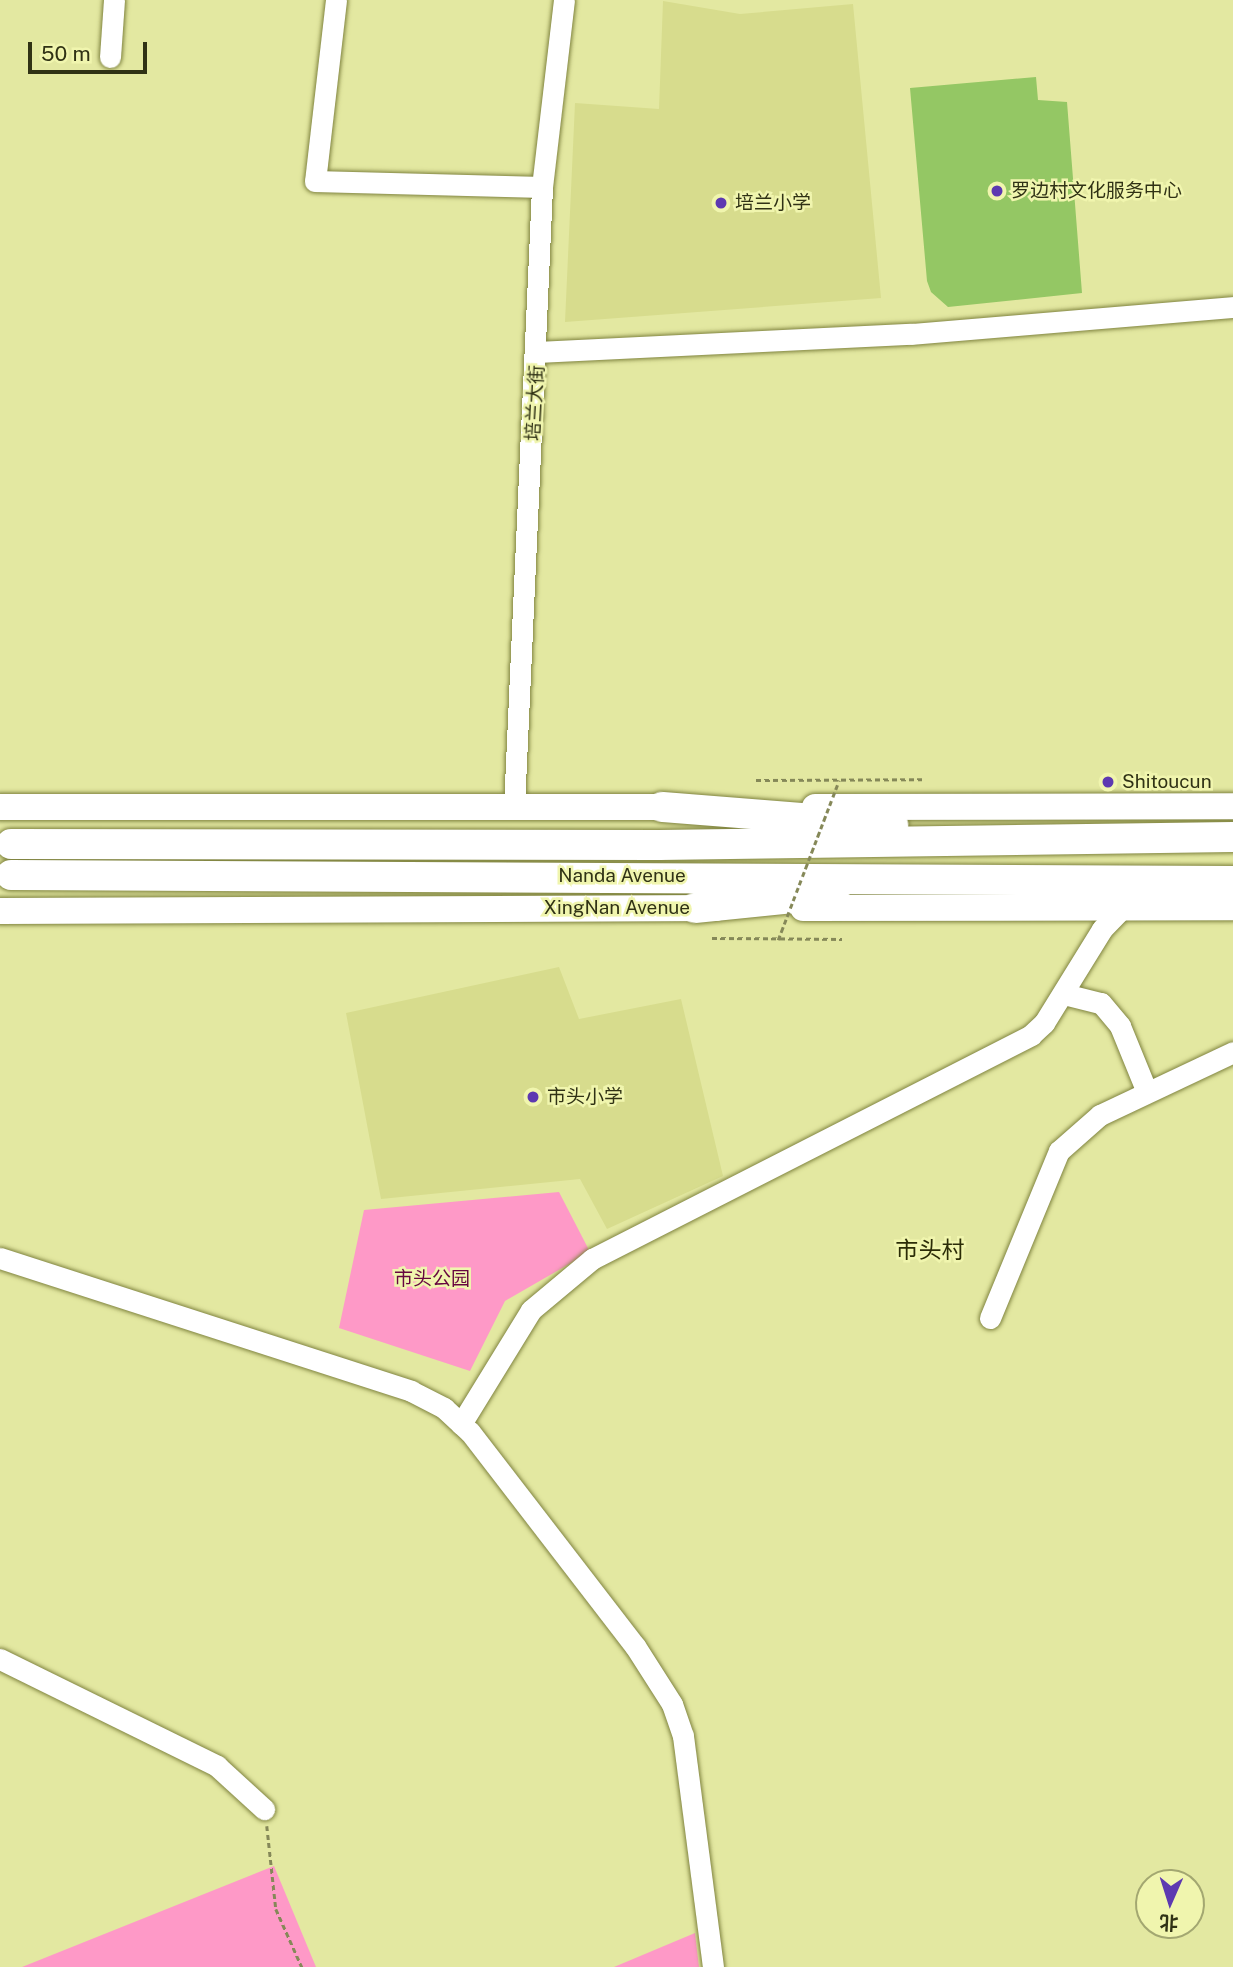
<!DOCTYPE html>
<meta charset="utf-8">
<style>
body{margin:0}
#map{position:relative;width:1233px;height:1967px;overflow:hidden;background:#e3e8a1;font-family:"Public Sans","Noto Sans SC",sans-serif}
div>[style]{position:absolute}
.built>*{inset:0;background:#d7dc8d}
.green>*{inset:0;background:#fe99c7}
.building>*{inset:0;background:#94c764}
.path>*{height:2.5px;margin-top:-1.25px;transform-origin:0;background:repeating-linear-gradient(90deg,#858858 0 5px,transparent 0 8.5px)}
.roads{filter:drop-shadow(0 0 2px #808440) drop-shadow(0 0 2px #808440)}
.minor>*{height:21px;margin:-10.5px;padding:0 10.5px;transform-origin:10.5px;border-radius:10.5px;background:#fff}
.major>*{height:26px;margin:-13px;padding:0 13px;transform-origin:13px;border-radius:13px;background:#fff}
.highway>*{height:30px;margin:-15px;padding:0 15px;transform-origin:15px;border-radius:15px;background:#fff}
.path-bridge>*{height:2.5px;margin-top:-1.25px;transform-origin:0;background:repeating-linear-gradient(90deg,#858858 0 5px,transparent 0 8.5px)}
.dots>*{width:19px;height:19px;translate:-50% -50%;box-sizing:border-box;border:4px solid #f0f5ae;border-radius:50%}
span{translate:-50% -50%;white-space:nowrap;text-align:center;line-height:1.15;-webkit-text-stroke:5px #f0f5ae;paint-order:stroke}
.poi-label{font-size:19px;color:#303215}
.left{translate:0 -50%;text-align:left}
.street-label{font-size:19px;color:#303215}
.park-label{font-size:19px;color:#670640}
.quarter-label{font-size:23px;color:#2b2c07}
.north{position:absolute;left:1135px;top:1869px;width:70px;height:70px;box-sizing:border-box;background:#f0f5ae;border:2px solid #a3a771;border-radius:50%;rotate:183deg;font-size:19px;font-weight:700;line-height:28px;text-align:center;color:#303215}
.north::after{content:'';display:block;margin:auto;width:24px;height:32px;background:#5d39b1;clip-path:polygon(50% 0,100% 100%,50% 72%,0 100%)}
.scale{position:absolute;left:28px;top:42px;width:119px;height:32px;box-sizing:border-box;border:4px solid #303215;border-top:0;padding-left:9px;font-size:21px;line-height:24px;white-space:nowrap;color:#303215;-webkit-text-stroke:5px #f0f5ae;paint-order:stroke}
</style>
<div id="map">
<div class="built">
<div style="clip-path:polygon(663px 1px,740px 14px,853px 4px,881px 298px,565px 322px,575px 103px,659px 109px)"></div>
<div style="clip-path:polygon(559px 967px,579px 1019px,681px 999px,723px 1176px,607px 1229px,580px 1179px,381px 1199px,346px 1013px)"></div>
</div>
<div class="green">
<div style="clip-path:polygon(559px 1192px,590px 1252px,505px 1301px,470px 1371px,339px 1328px,364px 1210px)"></div>
<div style="clip-path:polygon(274px 1866px,316px 1967px,22px 1967px)"></div>
<div style="clip-path:polygon(695px 1933px,699px 1967px,614px 1967px)"></div>
</div>
<div class="building">
<div style="clip-path:polygon(1036px 77px,1038px 100px,1067px 102px,1082px 293px,948px 307px,931px 292px,927px 281px,910px 88px)"></div>
</div>
<div class="path">
<div style="left:756px;top:780px;width:166px;rotate:-0.3deg"></div>
<div style="left:712px;top:938px;width:130px;rotate:0.4deg"></div>
<div style="left:267px;top:1826px;width:83px;rotate:83.8deg"></div>
<div style="left:276px;top:1909px;width:64px;rotate:65.9deg"></div>
</div>
<div class="roads">
<div class="minor">
<div style="left:336px;top:0;width:182px;rotate:96.6deg"></div>
<div style="left:315px;top:181px;width:227px;rotate:1.5deg"></div>
<div style="left:110px;top:57px;width:57px;rotate:-86deg"></div>
<div style="left:537px;top:352px;width:374px;rotate:-2.8deg"></div>
<div style="left:911px;top:334px;width:323px;rotate:-4.8deg"></div>
<div style="left:514px;top:807px;width:621px;rotate:-87.41deg"></div>
<div style="left:542px;top:187px;width:188px;rotate:-83.3deg"></div>
<div style="left:1064px;top:994px;width:38px;rotate:14deg"></div>
<div style="left:1101px;top:1003px;width:30px;rotate:50deg"></div>
<div style="left:1120px;top:1026px;width:71px;rotate:67.8deg"></div>
<div style="left:0;top:1258px;width:432px;rotate:17.9deg"></div>
<div style="left:411px;top:1391px;width:37px;rotate:27deg"></div>
<div style="left:444px;top:1408px;width:35px;rotate:43deg"></div>
<div style="left:470px;top:1432px;width:270px;rotate:52.4deg"></div>
<div style="left:635px;top:1646px;width:69px;rotate:57.5deg"></div>
<div style="left:672px;top:1704px;width:34px;rotate:71deg"></div>
<div style="left:683px;top:1736px;width:233px;rotate:82.6deg"></div>
<div style="left:990px;top:1318px;width:181px;rotate:-67.6deg"></div>
<div style="left:1059px;top:1151px;width:55px;rotate:-41.3deg"></div>
<div style="left:1100px;top:1115px;width:147px;rotate:-25.3deg"></div>
<div style="left:461px;top:1424px;width:134px;rotate:-58.4deg"></div>
<div style="left:531px;top:1310px;width:80px;rotate:-39.9deg"></div>
<div style="left:592px;top:1259px;width:493px;rotate:-27deg"></div>
<div style="left:1031px;top:1035px;width:18px;rotate:-43deg"></div>
<div style="left:1044px;top:1023px;width:110px;rotate:-58.3deg"></div>
<div style="left:1102px;top:929px;width:28px;rotate:-46deg"></div>
<div style="left:0;top:1659px;width:242px;rotate:26.2deg"></div>
<div style="left:217px;top:1766px;width:64px;rotate:42.5deg"></div>
</div>
<div class="major">
<div style="left:0;top:807px;width:682px"></div>
<div style="left:815px;top:807px;width:418px;rotate:-0.1deg"></div>
<div style="left:803px;top:908px;width:430px;rotate:-0.1deg"></div>
<div style="left:0;top:911px;width:716px;rotate:-0.24deg"></div>
</div>
<div class="highway">
<div style="left:662px;top:807px;width:232px;rotate:4.5deg"></div>
<div style="left:11px;top:844px;width:648px;rotate:0.09deg"></div>
<div style="left:659px;top:845px;width:574px;rotate:-0.8deg"></div>
<div style="left:11px;top:875px;width:1222px;rotate:0.28deg"></div>
<div style="left:695px;top:908px;width:140px;rotate:-5.8deg"></div>
</div>
</div>
<div class="path-bridge">
<div style="left:778px;top:940px;width:171px;rotate:-69.1deg"></div>
</div>
<div class="dots">
<div style="left:997px;top:191px;background:#5d39b1"></div>
<div style="left:721px;top:203px;background:#5d39b1"></div>
<div style="left:1108px;top:782px;background:#5d39b1"></div>
<div style="left:533px;top:1097px;background:#5d39b1"></div>
</div>
<div class="poi-label">
<span class="left" style="left:1011px;top:191px">罗边村文化服务中心</span>
<span class="left" style="left:735px;top:203px">培兰小学</span>
<span class="left" style="left:1122px;top:782px">Shitoucun</span>
<span class="left" style="left:547px;top:1097px">市头小学</span>
</div>
<div class="street-label">
<span style="left:535px;top:403px;rotate:-87deg">培兰大街</span>
<span style="left:622px;top:876px">Nanda Avenue</span>
<span style="left:617px;top:908px">XingNan Avenue</span>
</div>
<div class="park-label">
<span style="left:432px;top:1279px">市头公园</span>
</div>
<div class="quarter-label">
<span style="left:930px;top:1250px">市头村</span>
</div>
<div class="north">北</div>
<div class="scale">50 m</div>
</div>
